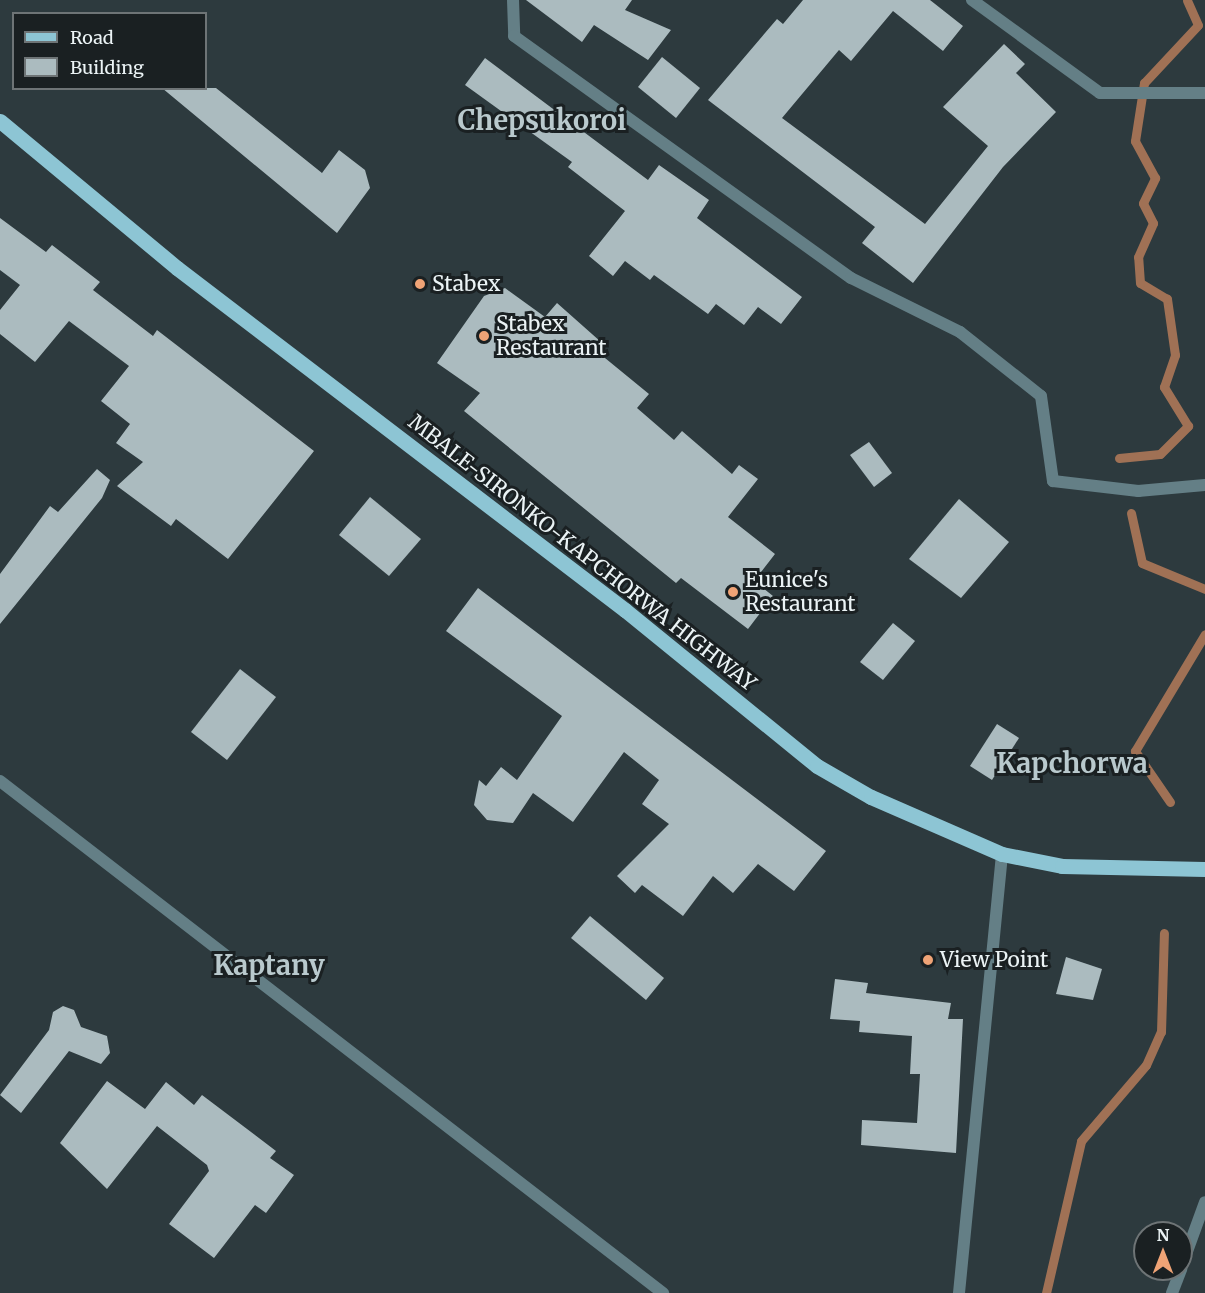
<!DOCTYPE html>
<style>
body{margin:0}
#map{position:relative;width:1205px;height:1293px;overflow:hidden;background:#2d3a3e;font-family:Merriweather,serif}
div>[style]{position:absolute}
.stream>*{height:9px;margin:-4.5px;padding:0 4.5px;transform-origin:4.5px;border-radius:4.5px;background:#a07155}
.building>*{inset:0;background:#abbbbf}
.minor>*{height:12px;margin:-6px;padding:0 6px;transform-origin:6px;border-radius:6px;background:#647f86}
.primary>*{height:15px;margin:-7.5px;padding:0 7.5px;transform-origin:7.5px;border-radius:7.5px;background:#8dc5d4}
.dots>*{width:16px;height:16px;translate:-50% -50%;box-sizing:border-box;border:3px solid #1a2022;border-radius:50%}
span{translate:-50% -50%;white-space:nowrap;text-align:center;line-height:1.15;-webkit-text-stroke:6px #1a2022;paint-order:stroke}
.poi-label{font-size:21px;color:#ebf3f5}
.left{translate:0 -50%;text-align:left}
.street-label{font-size:21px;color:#ebf3f5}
.district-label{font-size:27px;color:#b9c9cd;font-weight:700}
.legend{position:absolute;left:12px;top:12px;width:195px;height:78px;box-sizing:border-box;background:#1a2022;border:2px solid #6e7476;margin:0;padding:8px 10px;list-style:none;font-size:18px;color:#ebf3f5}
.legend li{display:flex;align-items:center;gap:12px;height:30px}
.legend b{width:30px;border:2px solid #6e7476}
.north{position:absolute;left:1133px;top:1221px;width:60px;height:60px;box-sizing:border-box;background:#1a2022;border:2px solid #6e7476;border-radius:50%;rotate:0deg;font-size:16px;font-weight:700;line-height:24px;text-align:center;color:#ebf3f5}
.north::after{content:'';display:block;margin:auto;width:21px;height:27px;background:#efa376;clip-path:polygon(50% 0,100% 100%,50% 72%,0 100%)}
</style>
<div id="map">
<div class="stream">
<div style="left:1119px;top:458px;width:41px;rotate:-5.6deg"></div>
<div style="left:1160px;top:454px;width:40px;rotate:-45deg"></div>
<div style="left:1188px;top:426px;width:46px;rotate:-121.6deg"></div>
<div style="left:1164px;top:387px;width:34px;rotate:-71deg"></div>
<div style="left:1175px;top:355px;width:57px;rotate:-98.1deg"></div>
<div style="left:1167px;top:299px;width:31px;rotate:-149deg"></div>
<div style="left:1140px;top:283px;width:26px;rotate:-94deg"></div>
<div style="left:1138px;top:257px;width:37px;rotate:-66deg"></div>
<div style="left:1153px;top:223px;width:22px;rotate:-117deg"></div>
<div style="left:1143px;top:203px;width:28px;rotate:-64deg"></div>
<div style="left:1155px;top:178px;width:42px;rotate:-118.4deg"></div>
<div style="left:1135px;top:141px;width:59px;rotate:-81.2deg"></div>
<div style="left:1144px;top:83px;width:79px;rotate:-47deg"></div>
<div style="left:1198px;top:25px;width:27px;rotate:-114deg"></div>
<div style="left:1131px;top:513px;width:51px;rotate:77.6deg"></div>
<div style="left:1142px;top:563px;width:68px;rotate:22.4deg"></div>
<div style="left:1170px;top:802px;width:62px;rotate:-124.5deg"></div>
<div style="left:1135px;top:751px;width:136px;rotate:-59.1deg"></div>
<div style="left:1046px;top:1293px;width:156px;rotate:-77deg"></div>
<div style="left:1081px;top:1141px;width:100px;rotate:-49.5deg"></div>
<div style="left:1146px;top:1065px;width:36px;rotate:-66deg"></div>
<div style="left:1161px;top:1032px;width:99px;rotate:-88.3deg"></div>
</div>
<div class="building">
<div style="clip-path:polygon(526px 0,632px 0,625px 10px,671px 30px,648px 60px,594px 25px,582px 42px)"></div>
<div style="clip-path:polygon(803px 0,930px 0,963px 26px,943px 51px,893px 11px,851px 61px,839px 50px,782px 118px,925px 224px,988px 146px,943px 107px,1004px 44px,1025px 64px,1016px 73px,1056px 112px,1003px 167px,913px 283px,862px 243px,875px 227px,708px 100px,777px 19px,783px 24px)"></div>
<div style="clip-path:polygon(662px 57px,700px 88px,676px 118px,638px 87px)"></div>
<div style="clip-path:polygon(485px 58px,648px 180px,659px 165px,709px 200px,697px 218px,802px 297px,781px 324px,758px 307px,744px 325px,716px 304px,708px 314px,654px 275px,650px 280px,625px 261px,613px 276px,589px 256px,625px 211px,568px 167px,572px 162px,465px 85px)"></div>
<div style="clip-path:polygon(162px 88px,216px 88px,322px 173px,339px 150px,365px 170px,370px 188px,337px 233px)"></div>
<div style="clip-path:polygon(0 218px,46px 252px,52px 245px,100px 282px,93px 290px,153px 336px,157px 330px,314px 451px,228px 559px,176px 519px,171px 526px,117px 486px,143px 462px,116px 443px,130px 424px,101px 401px,129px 366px,69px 321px,35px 362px,0 334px,0 310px,20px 285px,0 270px)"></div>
<div style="clip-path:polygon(505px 288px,545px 317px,557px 303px,601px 342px,594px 349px,649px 394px,637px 408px,674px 440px,682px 431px,732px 474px,739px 465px,758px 479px,728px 517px,775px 554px,754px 581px,773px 596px,748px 629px,681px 578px,676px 583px,464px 411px,480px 393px,437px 363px,484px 296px)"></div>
<div style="clip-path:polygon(869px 442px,892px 473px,874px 487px,850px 455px)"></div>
<div style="clip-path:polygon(97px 469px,110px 480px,102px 498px,0 624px,0 574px,50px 506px,58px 512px)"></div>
<div style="clip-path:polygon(370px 497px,421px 539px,389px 576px,339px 535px)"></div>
<div style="clip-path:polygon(959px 499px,1009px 542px,961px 598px,909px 559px)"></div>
<div style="clip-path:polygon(478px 588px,826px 851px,794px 891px,758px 864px,733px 893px,713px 876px,683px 916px,642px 885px,635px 893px,617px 876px,669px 824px,642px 804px,659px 780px,624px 752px,573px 822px,533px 793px,513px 823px,487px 820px,474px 805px,479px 780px,486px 786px,501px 767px,517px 780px,562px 716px,446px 631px)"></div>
<div style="clip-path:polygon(893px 623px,915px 641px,883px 680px,860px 662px)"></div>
<div style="clip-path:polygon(240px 669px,276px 697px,227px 760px,191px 732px)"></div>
<div style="clip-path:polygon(997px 724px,1019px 738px,992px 780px,970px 766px)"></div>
<div style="clip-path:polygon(590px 916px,664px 978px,646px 1000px,571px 938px)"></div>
<div style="clip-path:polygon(1066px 957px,1102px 969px,1093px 1000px,1056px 994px)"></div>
<div style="clip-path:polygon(835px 979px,868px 983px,866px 993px,951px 1003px,948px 1019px,963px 1019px,956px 1153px,861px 1145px,862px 1120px,917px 1123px,920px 1074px,910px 1074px,912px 1036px,859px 1032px,860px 1021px,830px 1019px)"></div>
<div style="clip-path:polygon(63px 1006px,74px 1010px,81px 1027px,107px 1036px,110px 1053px,101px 1064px,69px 1051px,21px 1113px,0 1095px,49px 1030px,53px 1012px)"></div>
<div style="clip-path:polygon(107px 1081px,145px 1109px,166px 1082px,194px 1105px,202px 1095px,276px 1151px,270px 1158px,294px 1175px,266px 1213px,255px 1205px,214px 1258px,169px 1224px,209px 1171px,207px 1165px,157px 1126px,107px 1189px,60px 1143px)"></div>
</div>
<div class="minor">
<div style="left:513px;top:0;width:36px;rotate:88deg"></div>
<div style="left:514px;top:36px;width:415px;rotate:35.7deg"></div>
<div style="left:851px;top:278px;width:122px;rotate:26.4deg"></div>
<div style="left:960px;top:332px;width:103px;rotate:38.3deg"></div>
<div style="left:1041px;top:396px;width:86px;rotate:82deg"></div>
<div style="left:1053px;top:481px;width:86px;rotate:6.7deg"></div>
<div style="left:1138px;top:491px;width:67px;rotate:-5.1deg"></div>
<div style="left:972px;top:0;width:158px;rotate:36deg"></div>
<div style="left:1100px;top:93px;width:105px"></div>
<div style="left:0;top:781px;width:838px;rotate:37.68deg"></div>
<div style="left:1181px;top:1268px;width:70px;rotate:-70deg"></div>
<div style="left:959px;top:1293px;width:441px;rotate:-84.4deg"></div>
<div style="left:1172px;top:1293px;width:26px;rotate:-69deg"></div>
</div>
<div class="primary">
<div style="left:0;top:121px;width:230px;rotate:39.7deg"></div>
<div style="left:177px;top:268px;width:564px;rotate:37.36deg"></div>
<div style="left:625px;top:610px;width:247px;rotate:39.1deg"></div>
<div style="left:817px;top:766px;width:62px;rotate:29.9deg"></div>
<div style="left:871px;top:797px;width:143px;rotate:23.5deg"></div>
<div style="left:1002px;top:854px;width:61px;rotate:11.3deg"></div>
<div style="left:1062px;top:866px;width:143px;rotate:1.2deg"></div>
</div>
<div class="dots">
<div style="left:420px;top:284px;background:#efa376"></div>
<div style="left:484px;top:336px;background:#efa376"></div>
<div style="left:733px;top:592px;background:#efa376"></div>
<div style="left:928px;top:960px;background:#efa376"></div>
</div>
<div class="poi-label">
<span class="left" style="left:432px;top:284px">Stabex</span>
<span class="left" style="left:496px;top:336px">Stabex<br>Restaurant</span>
<span class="left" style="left:745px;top:592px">Eunice's<br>Restaurant</span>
<span class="left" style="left:940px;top:960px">View Point</span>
</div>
<div class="street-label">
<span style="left:582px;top:553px;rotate:38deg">MBALE-SIRONKO-KAPCHORWA HIGHWAY</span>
</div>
<div class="district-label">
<span style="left:542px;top:121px">Chepsukoroi</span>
<span style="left:1072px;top:764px">Kapchorwa</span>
<span style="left:269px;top:966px">Kaptany</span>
</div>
<ul class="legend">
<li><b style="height:8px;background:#8dc5d4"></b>Road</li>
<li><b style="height:16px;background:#abbbbf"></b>Building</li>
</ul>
<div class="north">N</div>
</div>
